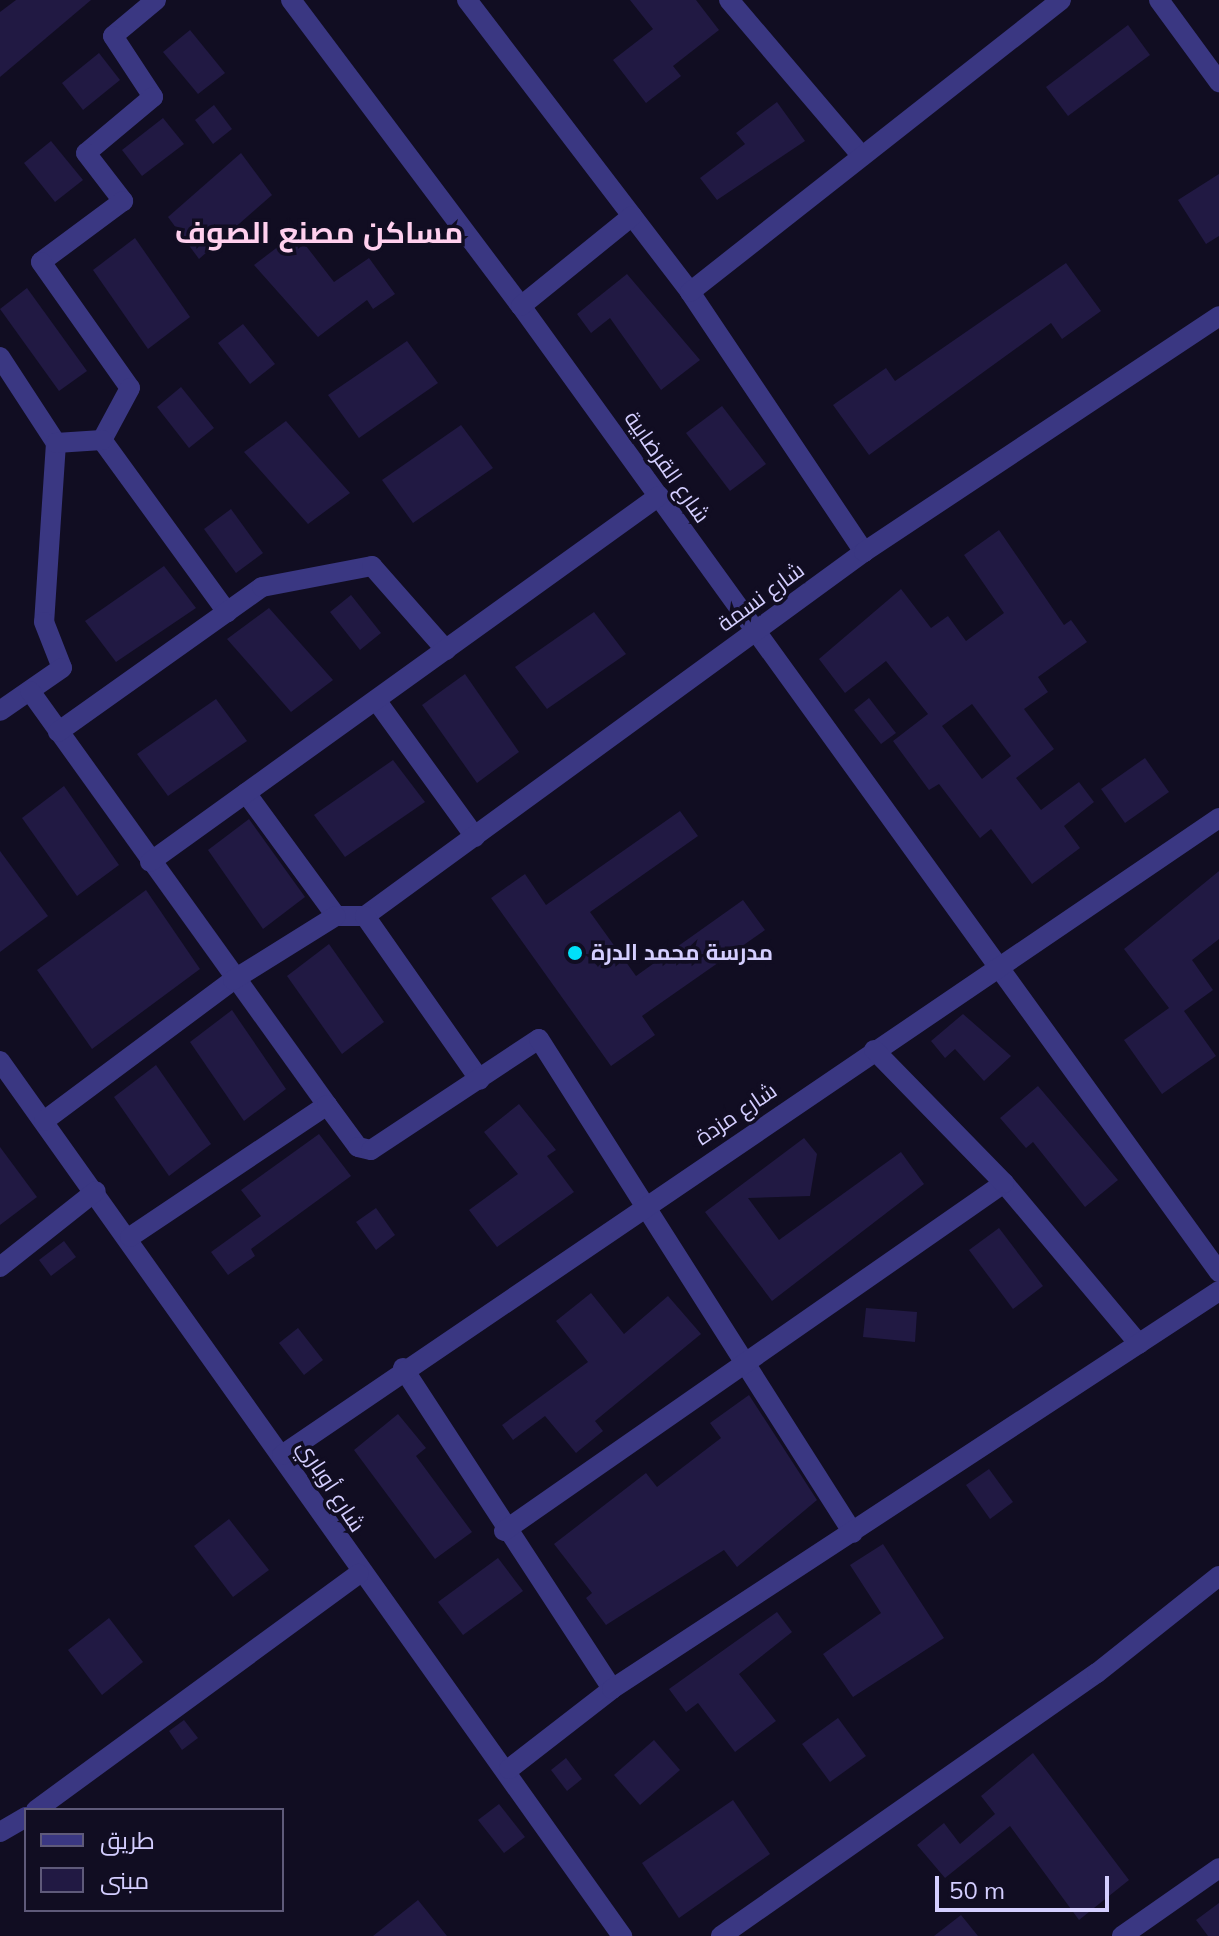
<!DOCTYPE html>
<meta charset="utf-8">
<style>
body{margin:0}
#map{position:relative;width:1219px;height:1936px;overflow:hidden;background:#110d22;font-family:Mulish,Cairo,sans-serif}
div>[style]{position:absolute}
.building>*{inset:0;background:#211943}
.street>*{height:20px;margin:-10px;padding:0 10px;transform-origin:10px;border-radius:10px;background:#3a3782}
.dots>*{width:22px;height:22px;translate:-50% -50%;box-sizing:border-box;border:4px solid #110d22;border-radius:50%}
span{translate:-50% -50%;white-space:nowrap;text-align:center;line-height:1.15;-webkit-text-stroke:7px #110d22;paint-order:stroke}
.street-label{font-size:22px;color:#d4ceff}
.poi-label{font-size:22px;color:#d4ceff;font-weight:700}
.left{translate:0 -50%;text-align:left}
.district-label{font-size:30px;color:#ffd0ee;font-weight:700}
.legend{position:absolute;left:24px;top:1808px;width:260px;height:104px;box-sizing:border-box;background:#110d22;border:2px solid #5f5a7a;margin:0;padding:10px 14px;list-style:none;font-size:24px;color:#d4ceff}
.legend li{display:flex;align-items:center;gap:16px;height:40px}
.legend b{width:40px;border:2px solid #5f5a7a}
.scale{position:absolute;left:935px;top:1876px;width:174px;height:36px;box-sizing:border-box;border:4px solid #d4ceff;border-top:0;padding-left:10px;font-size:24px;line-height:28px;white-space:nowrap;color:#d4ceff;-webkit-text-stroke:6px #110d22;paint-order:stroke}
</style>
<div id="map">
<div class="building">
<div style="clip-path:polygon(16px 0,91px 0,0 77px,0 12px)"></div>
<div style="clip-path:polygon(630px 0,696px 0,719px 30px,673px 66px,681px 76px,646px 103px,613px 60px,653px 29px)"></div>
<div style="clip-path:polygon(1128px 25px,1150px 55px,1068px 116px,1046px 87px)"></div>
<div style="clip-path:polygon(190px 30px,225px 73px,198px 94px,163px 52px)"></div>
<div style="clip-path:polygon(99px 53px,120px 80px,83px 110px,62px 83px)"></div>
<div style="clip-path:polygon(777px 102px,805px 141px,717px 200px,700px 178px,745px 144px,736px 133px)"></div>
<div style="clip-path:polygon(214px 105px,232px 129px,213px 144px,195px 120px)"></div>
<div style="clip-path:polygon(163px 118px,184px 144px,142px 176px,122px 150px)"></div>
<div style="clip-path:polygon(51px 141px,83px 180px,55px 202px,24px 163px)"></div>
<div style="clip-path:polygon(241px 153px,272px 195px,199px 259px,168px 217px)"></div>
<div style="clip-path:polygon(1219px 174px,1219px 236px,1206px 244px,1178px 200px)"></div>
<div style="clip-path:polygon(296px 233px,334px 282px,369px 258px,395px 294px,373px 309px,367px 300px,318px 337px,254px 265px)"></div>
<div style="clip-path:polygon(135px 238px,190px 317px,148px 349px,93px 270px)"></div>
<div style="clip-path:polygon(1066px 263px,1101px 311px,1062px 339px,1051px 323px,869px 455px,833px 405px,886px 368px,895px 381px)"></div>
<div style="clip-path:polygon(627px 274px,700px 360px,661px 390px,610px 318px,591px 333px,577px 314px)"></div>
<div style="clip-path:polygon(27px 288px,87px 371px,59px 391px,0 309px)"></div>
<div style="clip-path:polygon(243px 324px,275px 364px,250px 384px,218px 343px)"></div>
<div style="clip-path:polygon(407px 341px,438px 383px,359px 438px,328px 395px)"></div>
<div style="clip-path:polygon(181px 387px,214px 428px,189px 448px,157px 407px)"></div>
<div style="clip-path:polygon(722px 406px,766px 464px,730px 491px,686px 433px)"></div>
<div style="clip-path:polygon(286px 421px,350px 493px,308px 524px,244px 452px)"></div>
<div style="clip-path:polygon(461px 425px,493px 468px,413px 523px,382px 480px)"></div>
<div style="clip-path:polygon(231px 509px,263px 553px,236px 573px,204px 529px)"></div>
<div style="clip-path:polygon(evenodd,999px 530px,1064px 625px,1071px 620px,1087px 642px,1038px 677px,1048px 692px,1024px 709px,1054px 749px,1016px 778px,1041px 810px,1079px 782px,1094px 802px,1064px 826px,1080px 848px,1032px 884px,991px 829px,980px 838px,939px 784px,929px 790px,893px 741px,928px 714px,886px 661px,845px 693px,819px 659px,901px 589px,931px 628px,948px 616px,966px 641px,1004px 613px,964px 555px,999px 530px,972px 704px,1011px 756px,982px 779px,942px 726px,972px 704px)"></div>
<div style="clip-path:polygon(164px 566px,196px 608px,116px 662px,85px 621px)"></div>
<div style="clip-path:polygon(351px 595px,381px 633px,360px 650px,330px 612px)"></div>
<div style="clip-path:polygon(269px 608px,333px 680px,291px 712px,227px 639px)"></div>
<div style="clip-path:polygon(594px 612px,626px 654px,547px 709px,515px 667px)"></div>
<div style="clip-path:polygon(465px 674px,519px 752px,477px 783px,422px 705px)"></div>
<div style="clip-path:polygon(869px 698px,896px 733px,881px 744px,854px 710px)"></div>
<div style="clip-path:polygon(216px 699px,247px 741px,168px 796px,137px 754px)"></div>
<div style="clip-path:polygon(1145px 758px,1169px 792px,1125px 823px,1101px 789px)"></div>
<div style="clip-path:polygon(393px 760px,425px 802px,345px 857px,314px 815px)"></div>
<div style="clip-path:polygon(64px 786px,119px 865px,77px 896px,22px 818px)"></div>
<div style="clip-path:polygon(680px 811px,698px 836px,590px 912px,636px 976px,743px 900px,765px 930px,642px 1016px,655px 1035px,611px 1066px,491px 898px,525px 874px,546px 905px)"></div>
<div style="clip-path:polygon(249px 819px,305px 897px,263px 929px,208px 850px)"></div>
<div style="clip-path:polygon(0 851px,48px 916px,0 952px)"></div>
<div style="clip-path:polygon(1219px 871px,1219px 939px,1192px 960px,1213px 990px,1184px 1011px,1216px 1056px,1162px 1094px,1124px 1040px,1169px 1008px,1124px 949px)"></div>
<div style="clip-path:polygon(146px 890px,200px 969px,92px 1049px,37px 970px)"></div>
<div style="clip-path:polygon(329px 944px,384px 1022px,342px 1054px,287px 976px)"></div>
<div style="clip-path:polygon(232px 1010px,286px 1089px,244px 1121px,190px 1042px)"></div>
<div style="clip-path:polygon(963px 1014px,1011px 1056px,984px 1081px,955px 1049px,945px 1058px,931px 1041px)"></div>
<div style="clip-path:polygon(156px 1065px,211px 1144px,169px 1176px,114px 1097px)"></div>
<div style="clip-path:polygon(1038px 1086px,1118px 1180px,1085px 1207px,1033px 1142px,1026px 1148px,1000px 1118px)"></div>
<div style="clip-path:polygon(519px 1104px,556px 1150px,547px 1156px,574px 1192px,497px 1247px,469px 1210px,518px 1174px,484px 1132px)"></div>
<div style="clip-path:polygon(319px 1134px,351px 1176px,251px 1249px,255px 1256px,228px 1275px,211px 1252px,261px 1216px,241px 1190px)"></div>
<div style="clip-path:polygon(804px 1138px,817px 1154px,810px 1196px,748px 1198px,779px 1240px,901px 1152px,924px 1184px,772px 1301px,705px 1212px)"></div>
<div style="clip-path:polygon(0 1147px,37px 1197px,0 1225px)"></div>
<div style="clip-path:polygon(376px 1208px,395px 1235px,376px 1250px,356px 1222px)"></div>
<div style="clip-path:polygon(999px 1228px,1043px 1286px,1013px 1309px,969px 1250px)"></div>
<div style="clip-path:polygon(64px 1241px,76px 1257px,51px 1276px,39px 1260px)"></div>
<div style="clip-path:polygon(591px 1293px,624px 1334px,668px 1296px,701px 1334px,595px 1421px,603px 1431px,576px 1453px,545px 1416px,513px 1440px,502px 1425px,588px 1362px,556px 1321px)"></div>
<div style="clip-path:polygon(866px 1308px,917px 1312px,915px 1342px,863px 1337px)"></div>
<div style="clip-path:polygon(298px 1328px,323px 1360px,304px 1375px,279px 1343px)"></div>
<div style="clip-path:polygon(749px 1395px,817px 1500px,737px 1567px,724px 1550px,606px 1625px,586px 1598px,592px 1593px,554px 1544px,646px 1473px,657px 1487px,721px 1438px,710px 1423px)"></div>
<div style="clip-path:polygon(398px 1414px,426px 1448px,416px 1456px,472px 1532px,435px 1559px,354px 1450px)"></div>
<div style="clip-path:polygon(989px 1469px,1013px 1502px,990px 1519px,966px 1485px)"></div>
<div style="clip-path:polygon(229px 1519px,269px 1570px,233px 1597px,194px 1546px)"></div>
<div style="clip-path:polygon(883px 1544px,944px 1638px,853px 1697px,823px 1654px,881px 1613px,850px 1565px)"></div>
<div style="clip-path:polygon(498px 1558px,523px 1591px,463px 1635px,438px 1602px)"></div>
<div style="clip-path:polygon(777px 1612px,792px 1632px,739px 1674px,776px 1721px,735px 1752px,698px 1703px,686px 1712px,669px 1689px)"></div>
<div style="clip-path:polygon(109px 1618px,143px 1662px,102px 1695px,68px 1650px)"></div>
<div style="clip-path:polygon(838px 1718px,866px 1756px,830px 1782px,802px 1744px)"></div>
<div style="clip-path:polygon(184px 1720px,198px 1738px,182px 1750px,169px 1731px)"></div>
<div style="clip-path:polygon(654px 1740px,680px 1770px,640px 1805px,614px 1775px)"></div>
<div style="clip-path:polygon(1033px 1753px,1129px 1880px,1079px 1920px,1010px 1826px,945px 1878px,917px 1845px,944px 1823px,960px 1844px,995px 1814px,981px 1796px)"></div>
<div style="clip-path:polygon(566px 1758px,582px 1779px,567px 1791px,551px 1770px)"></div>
<div style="clip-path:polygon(733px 1800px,770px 1854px,679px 1918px,642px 1863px)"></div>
<div style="clip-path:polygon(499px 1804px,525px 1837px,504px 1853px,478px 1820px)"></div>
<div style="clip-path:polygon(418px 1900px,447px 1936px,373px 1936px)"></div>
<div style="clip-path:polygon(1219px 1903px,1219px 1936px,1208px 1936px,1196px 1920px)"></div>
<div style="clip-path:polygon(961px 1915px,978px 1936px,934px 1936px)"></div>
</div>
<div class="street">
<div style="left:156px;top:0;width:56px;rotate:140.1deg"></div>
<div style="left:113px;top:36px;width:73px;rotate:56.7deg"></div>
<div style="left:153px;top:97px;width:87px;rotate:140.1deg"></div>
<div style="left:86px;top:153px;width:61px;rotate:52.4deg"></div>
<div style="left:123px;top:201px;width:102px;rotate:143.4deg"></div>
<div style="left:41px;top:262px;width:154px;rotate:54.8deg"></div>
<div style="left:130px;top:388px;width:59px;rotate:118.3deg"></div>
<div style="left:102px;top:440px;width:213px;rotate:54deg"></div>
<div style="left:291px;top:0;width:383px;rotate:53.1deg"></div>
<div style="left:521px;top:306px;width:1192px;rotate:54.15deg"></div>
<div style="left:467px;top:0;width:367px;rotate:52.6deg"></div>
<div style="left:690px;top:292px;width:313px;rotate:56.2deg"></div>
<div style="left:729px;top:0;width:205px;rotate:49.6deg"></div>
<div style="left:1159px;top:0;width:102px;rotate:53.8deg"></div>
<div style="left:690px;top:292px;width:472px;rotate:-38.2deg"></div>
<div style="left:521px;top:306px;width:143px;rotate:-39deg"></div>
<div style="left:0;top:357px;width:103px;rotate:56.9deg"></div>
<div style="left:56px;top:443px;width:179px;rotate:93.8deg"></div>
<div style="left:44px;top:622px;width:49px;rotate:68.6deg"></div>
<div style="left:62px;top:668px;width:75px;rotate:145.3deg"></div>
<div style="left:56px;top:443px;width:46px;rotate:-3.7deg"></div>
<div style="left:30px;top:691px;width:510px;rotate:54.34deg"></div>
<div style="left:376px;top:700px;width:169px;rotate:54.1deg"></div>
<div style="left:58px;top:732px;width:250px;rotate:-35.4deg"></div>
<div style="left:262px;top:587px;width:112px;rotate:-10.8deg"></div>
<div style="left:372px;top:566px;width:112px;rotate:48.6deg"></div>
<div style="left:246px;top:793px;width:152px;rotate:53.8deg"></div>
<div style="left:150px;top:862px;width:627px;rotate:-35.72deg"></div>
<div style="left:336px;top:916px;width:29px"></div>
<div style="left:365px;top:916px;width:618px;rotate:-36.11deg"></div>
<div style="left:864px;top:552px;width:426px;rotate:-33.6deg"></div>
<div style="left:365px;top:916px;width:200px;rotate:55deg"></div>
<div style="left:0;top:1061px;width:1074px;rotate:54.59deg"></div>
<div style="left:44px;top:1121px;width:236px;rotate:-36.7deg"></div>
<div style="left:233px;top:980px;width:121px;rotate:-31.9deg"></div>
<div style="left:1004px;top:1183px;width:210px;rotate:50deg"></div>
<div style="left:130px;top:1237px;width:237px;rotate:-33.8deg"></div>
<div style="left:327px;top:1105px;width:52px;rotate:53.6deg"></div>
<div style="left:358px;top:1147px;width:13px;rotate:13deg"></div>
<div style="left:371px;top:1150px;width:201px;rotate:-33.5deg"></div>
<div style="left:539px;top:1039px;width:585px;rotate:57.56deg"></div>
<div style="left:0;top:1267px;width:122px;rotate:-38.4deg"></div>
<div style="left:403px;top:1368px;width:383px;rotate:56.9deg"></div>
<div style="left:282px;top:1455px;width:1133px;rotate:-34.21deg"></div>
<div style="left:504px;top:1531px;width:609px;rotate:-34.84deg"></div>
<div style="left:1004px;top:1183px;width:186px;rotate:-134.3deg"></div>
<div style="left:509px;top:1769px;width:130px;rotate:-37.8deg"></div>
<div style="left:612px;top:1689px;width:726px;rotate:-33.25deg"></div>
<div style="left:36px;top:1810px;width:400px;rotate:-36.2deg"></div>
<div style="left:0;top:1832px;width:30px;rotate:-30deg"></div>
<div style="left:721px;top:1936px;width:459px;rotate:-35deg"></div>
<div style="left:1097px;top:1673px;width:156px;rotate:-38.5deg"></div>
<div style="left:1122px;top:1936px;width:118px;rotate:-35deg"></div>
</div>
<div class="dots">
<div style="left:575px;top:953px;background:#00e0f9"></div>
</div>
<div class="street-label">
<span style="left:667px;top:467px;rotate:55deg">شارع القرضابية</span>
<span style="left:761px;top:597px;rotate:-36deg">شارع نسمة</span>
<span style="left:736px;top:1114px;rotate:-34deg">شارع مزدة</span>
<span style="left:331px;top:1486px;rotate:57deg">شارع أوباري</span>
</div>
<div class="poi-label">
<span class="left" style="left:591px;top:953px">مدرسة محمد الدرة</span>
</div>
<div class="district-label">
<span style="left:319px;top:232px">مساكن مصنع الصوف</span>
</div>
<ul class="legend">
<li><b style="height:10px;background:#3a3782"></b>طريق</li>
<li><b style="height:22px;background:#211943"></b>مبنى</li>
</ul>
<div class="scale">50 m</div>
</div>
